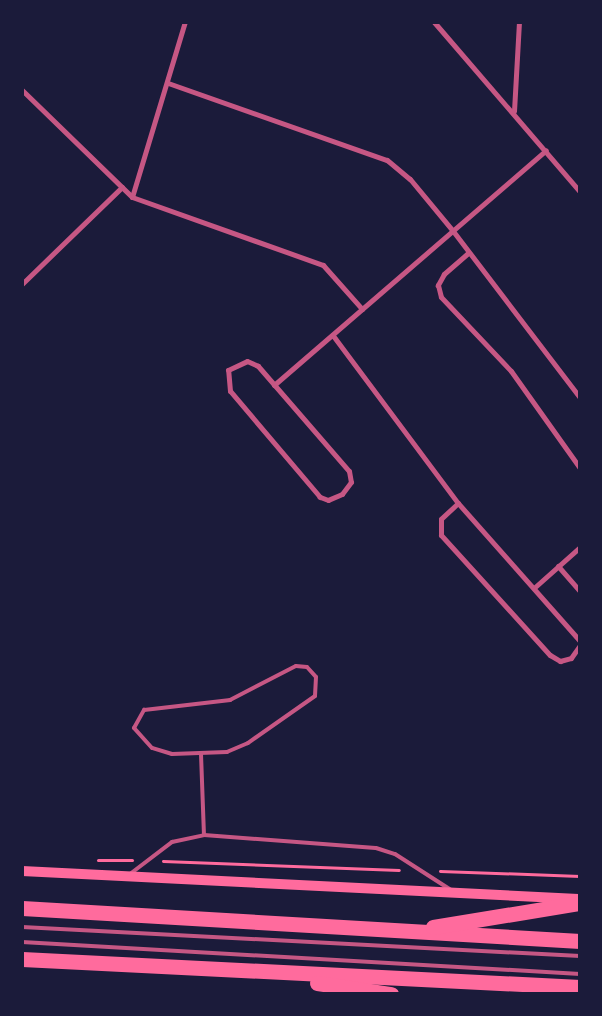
<!DOCTYPE html>
<style>
body{margin:0}
#map{position:relative;width:602px;height:1016px;overflow:hidden;background:#1b1b3a;font-family:"Playfair Display",serif}
div>[style]{position:absolute}
.path>*{height:3px;margin:-1.5px;padding:0 1.5px;transform-origin:1.5px;border-radius:1.5px;background:#ff6b9d}
.service>*{height:4px;margin:-2px;padding:0 2px;transform-origin:2px;border-radius:2px;background:#c65784}
.pedestrian>*{height:4.5px;margin:-2.25px;padding:0 2.25px;transform-origin:2.25px;border-radius:2.25px;background:#c65784}
.minor>*{height:5px;margin:-2.5px;padding:0 2.5px;transform-origin:2.5px;border-radius:2.5px;background:#c65784}
.secondary>*{height:10px;margin:-5px;padding:0 5px;transform-origin:5px;border-radius:5px;background:#ff6b9d}
.motorway>*{height:15px;margin:-7.5px;padding:0 7.5px;transform-origin:7.5px;border-radius:7.5px;background:#ff6b9d}
span{translate:-50% -50%;white-space:nowrap;text-align:center;line-height:1.15;-webkit-text-stroke:5px #1b1b3a;paint-order:stroke}
.frame{position:absolute;inset:0;border:24px solid #1b1b3a;pointer-events:none}
</style>
<div id="map">
<div class="path">
<div style="left:98px;top:860px;width:34px"></div>
<div style="left:163px;top:861px;width:236px;rotate:2.2deg"></div>
<div style="left:440px;top:871px;width:140px;rotate:2deg"></div>
</div>
<div class="service">
<div style="left:22px;top:248px;width:5px;rotate:90deg"></div>
<div style="left:296px;top:666px;width:11px;rotate:5deg"></div>
<div style="left:307px;top:667px;width:13px;rotate:48deg"></div>
<div style="left:316px;top:677px;width:19px;rotate:93deg"></div>
<div style="left:315px;top:696px;width:82px;rotate:145deg"></div>
<div style="left:248px;top:743px;width:23px;rotate:157deg"></div>
<div style="left:227px;top:752px;width:55px;rotate:177.9deg"></div>
<div style="left:172px;top:754px;width:21px;rotate:-163deg"></div>
<div style="left:152px;top:748px;width:27px;rotate:-132deg"></div>
<div style="left:134px;top:728px;width:21px;rotate:-61deg"></div>
<div style="left:144px;top:710px;width:87px;rotate:-6.6deg"></div>
<div style="left:230px;top:700px;width:74px;rotate:-27.3deg"></div>
<div style="left:201px;top:754px;width:81px;rotate:87.9deg"></div>
<div style="left:130px;top:874px;width:53px;rotate:-37.3deg"></div>
<div style="left:172px;top:842px;width:33px;rotate:-12deg"></div>
<div style="left:204px;top:835px;width:172px;rotate:4.3deg"></div>
<div style="left:376px;top:848px;width:20px;rotate:18deg"></div>
<div style="left:395px;top:854px;width:67px;rotate:32.7deg"></div>
<div style="left:22px;top:927px;width:559px;rotate:2.98deg"></div>
<div style="left:22px;top:942px;width:559px;rotate:3.28deg"></div>
</div>
<div class="pedestrian">
<div style="left:22px;top:284px;width:139px;rotate:-44.1deg"></div>
<div style="left:333px;top:335px;width:209px;rotate:53.3deg"></div>
</div>
<div class="minor">
<div style="left:434px;top:22px;width:224px;rotate:49.3deg"></div>
<div style="left:168px;top:83px;width:232px;rotate:19.4deg"></div>
<div style="left:387px;top:160px;width:30px;rotate:40deg"></div>
<div style="left:410px;top:179px;width:67px;rotate:50.4deg"></div>
<div style="left:453px;top:231px;width:210px;rotate:52.7deg"></div>
<div style="left:22px;top:90px;width:153px;rotate:44.2deg"></div>
<div style="left:132px;top:197px;width:203px;rotate:19.6deg"></div>
<div style="left:323px;top:265px;width:59px;rotate:48.4deg"></div>
<div style="left:514px;top:111px;width:89px;rotate:-86.8deg"></div>
<div style="left:132px;top:197px;width:183px;rotate:-73.2deg"></div>
<div style="left:468px;top:253px;width:32px;rotate:139deg"></div>
<div style="left:444px;top:274px;width:13px;rotate:119deg"></div>
<div style="left:438px;top:285px;width:12px;rotate:76deg"></div>
<div style="left:441px;top:297px;width:102px;rotate:46.6deg"></div>
<div style="left:511px;top:371px;width:119px;rotate:54.6deg"></div>
<div style="left:247px;top:361px;width:12px;rotate:24deg"></div>
<div style="left:258px;top:366px;width:139px;rotate:49.1deg"></div>
<div style="left:349px;top:471px;width:11px;rotate:80deg"></div>
<div style="left:351px;top:482px;width:15px;rotate:127deg"></div>
<div style="left:342px;top:494px;width:15px;rotate:157deg"></div>
<div style="left:328px;top:500px;width:9px;rotate:-159deg"></div>
<div style="left:320px;top:497px;width:139px;rotate:-130.3deg"></div>
<div style="left:230px;top:391px;width:21px;rotate:-95deg"></div>
<div style="left:228px;top:370px;width:21px;rotate:-25deg"></div>
<div style="left:274px;top:385px;width:359px;rotate:-40.8deg"></div>
<div style="left:558px;top:566px;width:33px;rotate:49deg"></div>
<div style="left:535px;top:587px;width:60px;rotate:-41.6deg"></div>
<div style="left:580px;top:641px;width:184px;rotate:-131.5deg"></div>
<div style="left:458px;top:503px;width:23px;rotate:137deg"></div>
<div style="left:441px;top:519px;width:16px;rotate:90deg"></div>
<div style="left:441px;top:535px;width:162px;rotate:47.8deg"></div>
<div style="left:550px;top:655px;width:12px;rotate:31deg"></div>
<div style="left:560px;top:661px;width:11px;rotate:-15deg"></div>
<div style="left:571px;top:658px;width:16px;rotate:-55deg"></div>
</div>
<div class="secondary">
<div style="left:22px;top:871px;width:557px;rotate:2.88deg"></div>
</div>
<div class="motorway">
<div style="left:22px;top:908px;width:559px;rotate:3.38deg"></div>
<div style="left:433px;top:927px;width:149px;rotate:-9.3deg"></div>
<div style="left:22px;top:959px;width:559px;rotate:2.87deg"></div>
<div style="left:317px;top:983px;width:75px;rotate:8.5deg"></div>
</div>
<div class="frame"></div>
</div>
